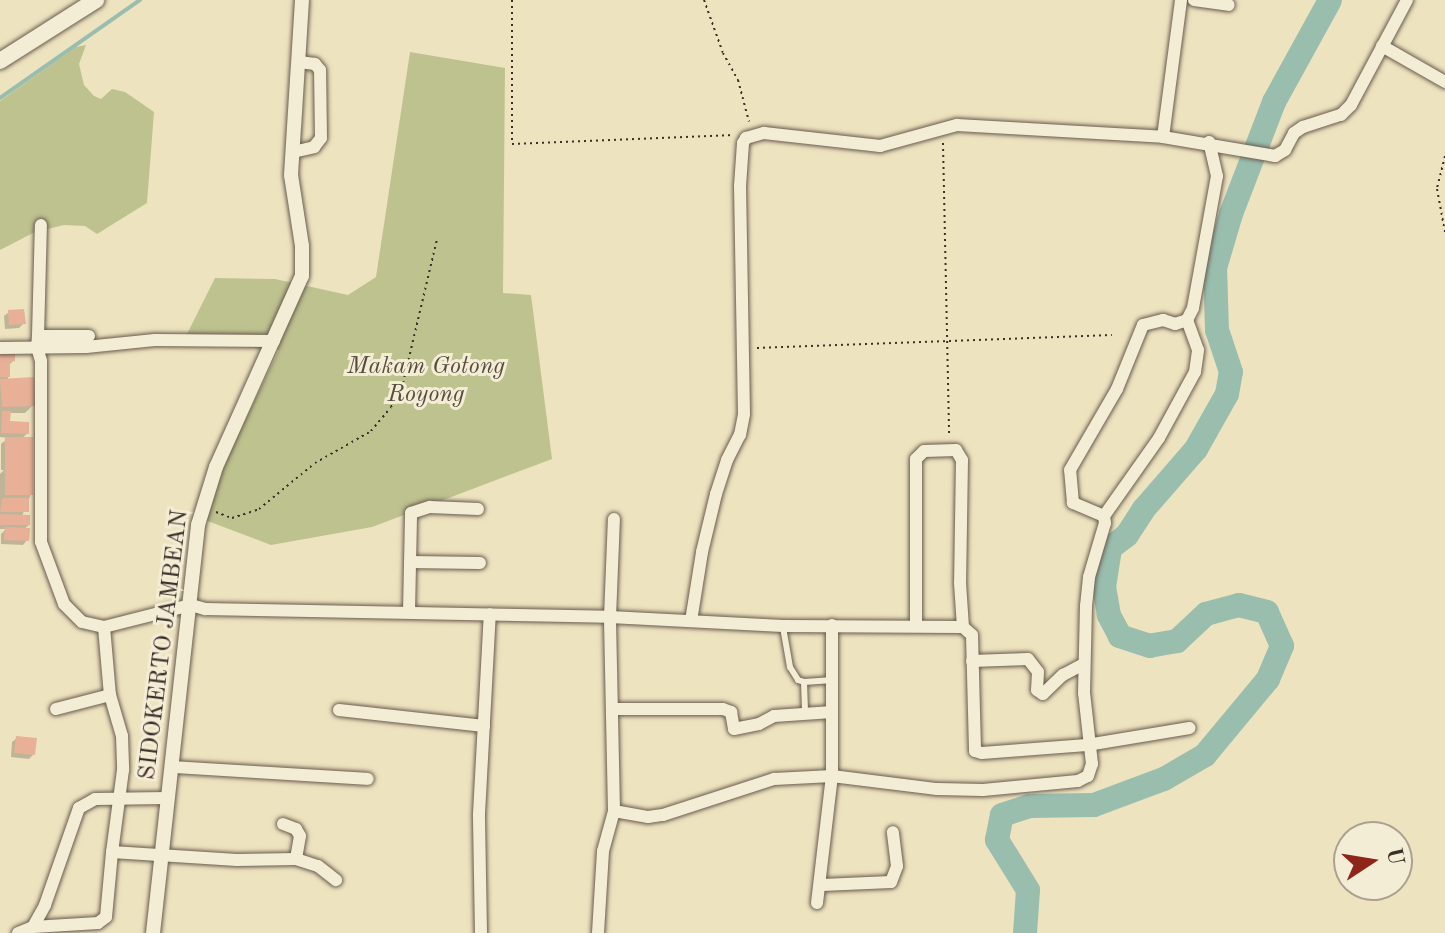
<!DOCTYPE html>
<style>
body{margin:0}
#map{position:relative;width:1445px;height:933px;overflow:hidden;background:#eee3bf;font-family:"Old Standard TT",serif}
div>[style]{position:absolute}
.green>*{inset:0;background:#bec28f}
.shadow>*{inset:0;background:#0003}
.stream>*{height:4px;margin:-2px;padding:0 2px;transform-origin:2px;border-radius:2px;background:#9abeae}
.river>*{height:24px;margin:-12px;padding:0 12px;transform-origin:12px;border-radius:12px;background:#9abeae}
.building>*{inset:0;background:#e7b097}
.path>*{height:2px;margin-top:-1px;transform-origin:0;background:repeating-linear-gradient(90deg,#3c2f2a 0 2px,transparent 0 6px)}
.roads{filter:drop-shadow(0 0 2px #685c4f) drop-shadow(0 0 2px #685c4f)}
.service>*{height:6px;margin:-3px;padding:0 3px;transform-origin:3px;border-radius:3px;background:#f4edd5}
.minor>*{height:12px;margin:-6px;padding:0 6px;transform-origin:6px;border-radius:6px;background:#f4edd5}
.tertiary>*{height:14px;margin:-7px;padding:0 7px;transform-origin:7px;border-radius:7px;background:#f4edd5}
.secondary>*{height:16px;margin:-8px;padding:0 8px;transform-origin:8px;border-radius:8px;background:#f4edd5}
span{translate:-50% -50%;white-space:nowrap;text-align:center;line-height:1.15;-webkit-text-stroke:6px #f4edd5;paint-order:stroke}
.park-label{font-size:24px;color:#564c3e;font-style:italic}
.street-label{font-size:24px;color:#3c2f2a}
.north{position:absolute;left:1333px;top:821px;width:80px;height:80px;box-sizing:border-box;background:#f4edd5;border:2px solid #aaa191;border-radius:50%;rotate:78deg;font-size:22px;font-weight:700;line-height:32px;text-align:center;color:#3c2f2a}
.north::after{content:'';display:block;margin:auto;width:28px;height:36px;background:#8f2418;clip-path:polygon(50% 0,100% 100%,50% 72%,0 100%)}
</style>
<div id="map">
<div class="green">
<div style="clip-path:polygon(86px 45px,79px 64px,84px 85px,94px 96px,101px 99px,112px 89px,125px 92px,154px 112px,147px 203px,97px 234px,85px 226px,64px 225px,35px 232px,0 250px,0 101px,76px 47px)"></div>
<div style="clip-path:polygon(410px 52px,505px 68px,503px 293px,531px 295px,552px 459px,372px 527px,271px 545px,205px 520px,220px 473px,279px 350px,183px 342px,215px 278px,275px 279px,348px 295px,376px 277px)"></div>
</div>
<div class="shadow">
<div style="clip-path:polygon(9px 312px,23px 324px,19px 328px,5px 329px,4px 316px)"></div>
<div style="clip-path:polygon(0 350px,13px 361px,8px 366px,8px 381px,33px 405px,25px 413px,9px 413px,8px 423px,27px 434px,21px 439px,31px 494px,22px 516px,29px 525px,23px 530px,27px 540px,23px 545px,1px 544px,1px 534px,6px 529px,0 529px,0 474px,4px 470px,1px 470px,1px 444px,8px 438px,0 437px)"></div>
<div style="clip-path:polygon(17px 738px,33px 755px,29px 759px,11px 757px,12px 742px)"></div>
</div>
<div class="stream">
<div style="left:0;top:98px;width:171px;rotate:-35deg"></div>
</div>
<div class="river">
<div style="left:1025px;top:933px;width:43px;rotate:-86deg"></div>
<div style="left:1028px;top:890px;width:59px;rotate:-121.8deg"></div>
<div style="left:997px;top:840px;width:25px;rotate:-79deg"></div>
<div style="left:1002px;top:815px;width:28px;rotate:-18deg"></div>
<div style="left:1029px;top:806px;width:65px;rotate:-0.9deg"></div>
<div style="left:1094px;top:805px;width:75px;rotate:-20.4deg"></div>
<div style="left:1164px;top:779px;width:48px;rotate:-30.3deg"></div>
<div style="left:1205px;top:755px;width:99px;rotate:-50.3deg"></div>
<div style="left:1268px;top:679px;width:36px;rotate:-67deg"></div>
<div style="left:1282px;top:646px;width:37px;rotate:-114deg"></div>
<div style="left:1267px;top:612px;width:29px;rotate:-166deg"></div>
<div style="left:1239px;top:605px;width:34px;rotate:165deg"></div>
<div style="left:1206px;top:614px;width:40px;rotate:137deg"></div>
<div style="left:1177px;top:641px;width:27px;rotate:170deg"></div>
<div style="left:1150px;top:646px;width:32px;rotate:-162deg"></div>
<div style="left:1120px;top:636px;width:24px;rotate:-118deg"></div>
<div style="left:1109px;top:615px;width:28px;rotate:-100deg"></div>
<div style="left:1104px;top:587px;width:39px;rotate:-81deg"></div>
<div style="left:1110px;top:548px;width:21px;rotate:-37deg"></div>
<div style="left:1127px;top:535px;width:30px;rotate:-57deg"></div>
<div style="left:1143px;top:510px;width:81px;rotate:-49deg"></div>
<div style="left:1196px;top:449px;width:63px;rotate:-60.6deg"></div>
<div style="left:1227px;top:394px;width:22px;rotate:-80deg"></div>
<div style="left:1231px;top:372px;width:44px;rotate:-108.4deg"></div>
<div style="left:1217px;top:330px;width:62px;rotate:-91.8deg"></div>
<div style="left:1215px;top:268px;width:56px;rotate:-73.5deg"></div>
<div style="left:1231px;top:214px;width:120px;rotate:-69deg"></div>
<div style="left:1274px;top:102px;width:116px;rotate:-61.2deg"></div>
</div>
<div class="building">
<div style="clip-path:polygon(24px 309px,26px 324px,9px 325px,8px 310px)"></div>
<div style="clip-path:polygon(0 348px,15px 348px,15px 361px,10px 362px,10px 377px,0 377px)"></div>
<div style="clip-path:polygon(34px 377px,35px 406px,2px 407px,0 379px)"></div>
<div style="clip-path:polygon(2px 411px,11px 411px,10px 421px,29px 422px,29px 434px,1px 433px)"></div>
<div style="clip-path:polygon(5px 437px,33px 437px,33px 495px,5px 495px)"></div>
<div style="clip-path:polygon(2px 498px,29px 498px,29px 512px,0 512px)"></div>
<div style="clip-path:polygon(0 514px,30px 515px,30px 525px,0 525px)"></div>
<div style="clip-path:polygon(5px 527px,30px 528px,29px 541px,4px 540px)"></div>
<div style="clip-path:polygon(16px 736px,37px 738px,35px 755px,14px 753px)"></div>
</div>
<div class="path">
<div style="left:512px;top:0;width:144px;rotate:90deg"></div>
<div style="left:512px;top:144px;width:222px;rotate:-2.3deg"></div>
<div style="left:704px;top:0;width:56px;rotate:70.3deg"></div>
<div style="left:723px;top:53px;width:31px;rotate:61deg"></div>
<div style="left:738px;top:80px;width:43px;rotate:75.3deg"></div>
<div style="left:943px;top:143px;width:294px;rotate:88.8deg"></div>
<div style="left:1445px;top:156px;width:34px;rotate:104deg"></div>
<div style="left:1437px;top:189px;width:44px;rotate:79.5deg"></div>
<div style="left:757px;top:348px;width:355px;rotate:-2.1deg"></div>
<div style="left:216px;top:512px;width:17px;rotate:21deg"></div>
<div style="left:232px;top:518px;width:28px;rotate:-18deg"></div>
<div style="left:259px;top:509px;width:72px;rotate:-39.4deg"></div>
<div style="left:315px;top:463px;width:64px;rotate:-29.7deg"></div>
<div style="left:371px;top:431px;width:31px;rotate:-50deg"></div>
<div style="left:391px;top:407px;width:27px;rotate:-63deg"></div>
<div style="left:403px;top:383px;width:148px;rotate:-76.7deg"></div>
</div>
<div class="roads">
<div class="service">
<div style="left:783px;top:627px;width:41px;rotate:80.1deg"></div>
<div style="left:790px;top:667px;width:15px;rotate:58deg"></div>
<div style="left:798px;top:680px;width:6px;rotate:18deg"></div>
<div style="left:804px;top:682px;width:30px;rotate:88deg"></div>
<div style="left:804px;top:682px;width:29px;rotate:-4deg"></div>
</div>
<div class="minor">
<div style="left:1194px;top:0;width:35px;rotate:8deg"></div>
<div style="left:1382px;top:46px;width:73px;rotate:29.7deg"></div>
<div style="left:1163px;top:137px;width:138px;rotate:-82.5deg"></div>
<div style="left:293px;top:152px;width:22px;rotate:-13deg"></div>
<div style="left:314px;top:147px;width:11px;rotate:-52deg"></div>
<div style="left:321px;top:138px;width:68px;rotate:-90.8deg"></div>
<div style="left:320px;top:70px;width:8px;rotate:-130deg"></div>
<div style="left:315px;top:64px;width:16px;rotate:-173deg"></div>
<div style="left:38px;top:336px;width:111px;rotate:-88.5deg"></div>
<div style="left:89px;top:336px;width:51px;rotate:180deg"></div>
<div style="left:38px;top:336px;width:11px;rotate:95deg"></div>
<div style="left:37px;top:347px;width:15px;rotate:74deg"></div>
<div style="left:41px;top:361px;width:181px;rotate:90deg"></div>
<div style="left:41px;top:542px;width:66px;rotate:69.6deg"></div>
<div style="left:64px;top:604px;width:25px;rotate:45deg"></div>
<div style="left:82px;top:622px;width:23px;rotate:13deg"></div>
<div style="left:104px;top:627px;width:90px;rotate:-14.2deg"></div>
<div style="left:191px;top:605px;width:15px;rotate:16deg"></div>
<div style="left:205px;top:609px;width:405px;rotate:1.1deg"></div>
<div style="left:610px;top:617px;width:173px;rotate:3deg"></div>
<div style="left:783px;top:626px;width:180px;rotate:0.3deg"></div>
<div style="left:0;top:348px;width:86px;rotate:-0.7deg"></div>
<div style="left:86px;top:347px;width:69px;rotate:-5.8deg"></div>
<div style="left:155px;top:340px;width:119px;rotate:0.5deg"></div>
<div style="left:1104px;top:516px;width:95px;rotate:-54.8deg"></div>
<div style="left:1159px;top:438px;width:75px;rotate:-61.4deg"></div>
<div style="left:1195px;top:372px;width:22px;rotate:-82deg"></div>
<div style="left:1198px;top:350px;width:32px;rotate:-110deg"></div>
<div style="left:410px;top:562px;width:70px;rotate:0.8deg"></div>
<div style="left:409px;top:612px;width:99px;rotate:-88.8deg"></div>
<div style="left:411px;top:513px;width:20px;rotate:-18deg"></div>
<div style="left:430px;top:507px;width:48px;rotate:2.4deg"></div>
<div style="left:691px;top:621px;width:70px;rotate:-80.9deg"></div>
<div style="left:702px;top:552px;width:60px;rotate:-76.4deg"></div>
<div style="left:716px;top:494px;width:36px;rotate:-72deg"></div>
<div style="left:727px;top:460px;width:28px;rotate:-63deg"></div>
<div style="left:740px;top:435px;width:21px;rotate:-79deg"></div>
<div style="left:744px;top:414px;width:228px;rotate:-91deg"></div>
<div style="left:740px;top:186px;width:43px;rotate:-86deg"></div>
<div style="left:743px;top:143px;width:6px;rotate:-59deg"></div>
<div style="left:746px;top:138px;width:19px;rotate:-16deg"></div>
<div style="left:764px;top:133px;width:117px;rotate:6.4deg"></div>
<div style="left:880px;top:146px;width:80px;rotate:-15.3deg"></div>
<div style="left:957px;top:125px;width:206px;rotate:3.3deg"></div>
<div style="left:1163px;top:137px;width:114px;rotate:9.6deg"></div>
<div style="left:1275px;top:156px;width:12px;rotate:-31deg"></div>
<div style="left:1285px;top:150px;width:19px;rotate:-62deg"></div>
<div style="left:1294px;top:133px;width:11px;rotate:-34deg"></div>
<div style="left:1303px;top:127px;width:40px;rotate:-18deg"></div>
<div style="left:1341px;top:115px;width:14px;rotate:-45deg"></div>
<div style="left:1351px;top:105px;width:119px;rotate:-61.9deg"></div>
<div style="left:916px;top:626px;width:167px;rotate:-90deg"></div>
<div style="left:916px;top:459px;width:11px;rotate:-45deg"></div>
<div style="left:924px;top:451px;width:32px;rotate:-2deg"></div>
<div style="left:956px;top:450px;width:12px;rotate:59deg"></div>
<div style="left:962px;top:460px;width:123px;rotate:90.9deg"></div>
<div style="left:960px;top:583px;width:44px;rotate:86.1deg"></div>
<div style="left:963px;top:627px;width:12px;rotate:42deg"></div>
<div style="left:972px;top:635px;width:116px;rotate:88.5deg"></div>
<div style="left:975px;top:751px;width:7px;rotate:16deg"></div>
<div style="left:982px;top:753px;width:105px;rotate:-4.4deg"></div>
<div style="left:1087px;top:745px;width:104px;rotate:-9.4deg"></div>
<div style="left:104px;top:627px;width:68px;rotate:85deg"></div>
<div style="left:110px;top:695px;width:43px;rotate:73.7deg"></div>
<div style="left:122px;top:736px;width:34px;rotate:88deg"></div>
<div style="left:123px;top:770px;width:83px;rotate:97.6deg"></div>
<div style="left:972px;top:661px;width:56px;rotate:-2deg"></div>
<div style="left:1028px;top:659px;width:16px;rotate:52deg"></div>
<div style="left:1038px;top:672px;width:18px;rotate:93deg"></div>
<div style="left:1037px;top:690px;width:7px;rotate:34deg"></div>
<div style="left:1043px;top:694px;width:28px;rotate:-44deg"></div>
<div style="left:1063px;top:675px;width:24px;rotate:-28deg"></div>
<div style="left:56px;top:709px;width:56px;rotate:-14.5deg"></div>
<div style="left:612px;top:709px;width:111px"></div>
<div style="left:723px;top:709px;width:9px;rotate:21deg"></div>
<div style="left:731px;top:712px;width:17px;rotate:80deg"></div>
<div style="left:734px;top:729px;width:25px;rotate:-11deg"></div>
<div style="left:759px;top:724px;width:17px;rotate:-28deg"></div>
<div style="left:774px;top:716px;width:58px;rotate:-3.9deg"></div>
<div style="left:339px;top:710px;width:146px;rotate:6.3deg"></div>
<div style="left:173px;top:767px;width:195px;rotate:3.5deg"></div>
<div style="left:614px;top:811px;width:35px;rotate:10deg"></div>
<div style="left:648px;top:817px;width:15px;rotate:-8deg"></div>
<div style="left:663px;top:815px;width:117px;rotate:-18deg"></div>
<div style="left:774px;top:779px;width:58px;rotate:-3deg"></div>
<div style="left:832px;top:776px;width:106px;rotate:7.1deg"></div>
<div style="left:937px;top:789px;width:46px;rotate:1.2deg"></div>
<div style="left:983px;top:790px;width:95px;rotate:-5.4deg"></div>
<div style="left:1078px;top:781px;width:11px;rotate:-27deg"></div>
<div style="left:1088px;top:776px;width:13px;rotate:-72deg"></div>
<div style="left:1092px;top:764px;width:71px;rotate:-96.4deg"></div>
<div style="left:1084px;top:693px;width:87px;rotate:-88.7deg"></div>
<div style="left:1086px;top:606px;width:29px;rotate:-84deg"></div>
<div style="left:1089px;top:577px;width:56px;rotate:-73.5deg"></div>
<div style="left:1105px;top:523px;width:7px;rotate:-98deg"></div>
<div style="left:1104px;top:516px;width:34px;rotate:-157deg"></div>
<div style="left:1073px;top:503px;width:33px;rotate:-95deg"></div>
<div style="left:1070px;top:470px;width:94px;rotate:-59.9deg"></div>
<div style="left:1117px;top:389px;width:69px;rotate:-67.9deg"></div>
<div style="left:1143px;top:325px;width:21px;rotate:-14deg"></div>
<div style="left:1163px;top:320px;width:13px;rotate:18deg"></div>
<div style="left:1175px;top:324px;width:13px;rotate:-18deg"></div>
<div style="left:1187px;top:320px;width:13px;rotate:-63deg"></div>
<div style="left:1193px;top:308px;width:134px;rotate:-79.7deg"></div>
<div style="left:1217px;top:176px;width:35px;rotate:-103deg"></div>
<div style="left:283px;top:824px;width:14px;rotate:21deg"></div>
<div style="left:296px;top:829px;width:8px;rotate:60deg"></div>
<div style="left:300px;top:836px;width:23px;rotate:100deg"></div>
<div style="left:822px;top:885px;width:69px;rotate:-2.5deg"></div>
<div style="left:891px;top:882px;width:17px;rotate:-69deg"></div>
<div style="left:897px;top:866px;width:34px;rotate:-97deg"></div>
<div style="left:817px;top:903px;width:128px;rotate:-83.3deg"></div>
<div style="left:832px;top:776px;width:151px;rotate:-90deg"></div>
<div style="left:33px;top:927px;width:65px;rotate:-3.5deg"></div>
<div style="left:98px;top:923px;width:10px;rotate:-37deg"></div>
<div style="left:106px;top:917px;width:65px;rotate:-84.7deg"></div>
<div style="left:112px;top:852px;width:125px;rotate:3.7deg"></div>
<div style="left:237px;top:860px;width:59px;rotate:-1deg"></div>
<div style="left:296px;top:859px;width:23px;rotate:18deg"></div>
<div style="left:318px;top:866px;width:23px;rotate:38deg"></div>
<div style="left:18px;top:933px;width:16px;rotate:-22deg"></div>
<div style="left:33px;top:927px;width:25px;rotate:-61deg"></div>
<div style="left:45px;top:905px;width:103px;rotate:-70.7deg"></div>
<div style="left:79px;top:808px;width:18px;rotate:-29deg"></div>
<div style="left:95px;top:799px;width:72px;rotate:-0.8deg"></div>
<div style="left:481px;top:933px;width:119px;rotate:-91deg"></div>
<div style="left:479px;top:814px;width:200px;rotate:-86.9deg"></div>
<div style="left:598px;top:933px;width:82px;rotate:-86.5deg"></div>
<div style="left:603px;top:851px;width:41px;rotate:-74.6deg"></div>
<div style="left:614px;top:811px;width:194px;rotate:-91.2deg"></div>
<div style="left:610px;top:617px;width:98px;rotate:-87.7deg"></div>
</div>
<div class="tertiary">
<div style="left:153px;top:933px;width:410px;rotate:-83.7deg"></div>
<div style="left:198px;top:525px;width:61px;rotate:-72.8deg"></div>
<div style="left:216px;top:467px;width:209px;rotate:-65.8deg"></div>
<div style="left:302px;top:276px;width:30px;rotate:-90deg"></div>
<div style="left:302px;top:246px;width:72px;rotate:-98.8deg"></div>
<div style="left:291px;top:175px;width:175px;rotate:-86.4deg"></div>
</div>
<div class="secondary">
<div style="left:0;top:61px;width:114px;rotate:-32.4deg"></div>
</div>
</div>
<div class="park-label">
<span style="left:426px;top:382px">Makam Gotong<br>Royong</span>
</div>
<div class="street-label">
<span style="left:165px;top:645px;rotate:-83deg">SIDOKERTO JAMBEAN</span>
</div>
<div class="north">U</div>
</div>
